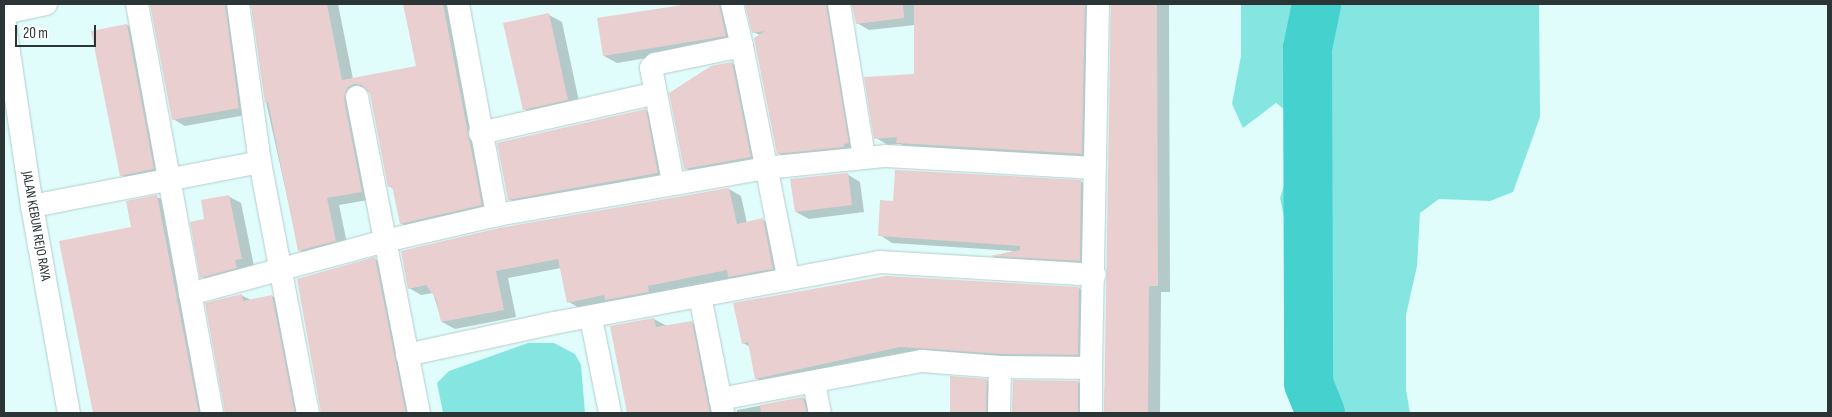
<!DOCTYPE html>
<style>
body{margin:0}
#map{position:relative;width:1832px;height:417px;overflow:hidden;background:#e1fdfb;font-family:"Sofia Sans Condensed",sans-serif}
div>[style]{position:absolute}
.green>*{inset:0;background:#84e5e1}
.shadow>*{inset:0;background:#0003}
.river>*{height:49px;margin:-24.5px;padding:0 24.5px;transform-origin:24.5px;border-radius:24.5px;background:#45d1cd}
.building>*{inset:0;background:#e9cfcf}
.roads{filter:drop-shadow(0 0 1px #b3cdcc) drop-shadow(0 0 1px #b3cdcc)}
.minor>*{height:22px;margin:-11px;padding:0 11px;transform-origin:11px;border-radius:11px;background:#fff}
span{translate:-50% -50%;white-space:nowrap;text-align:center;line-height:1.15;-webkit-text-stroke:5px #fff;paint-order:stroke}
.street-label{font-size:14px;color:#2b3535}
.frame{position:absolute;inset:0;border:5px solid #2b3535;pointer-events:none}
.scale{position:absolute;left:15px;top:25px;width:81px;height:22px;box-sizing:border-box;border:2px solid #2b3535;border-top:0;padding-left:6px;font-size:15px;line-height:18px;white-space:nowrap;color:#2b3535;-webkit-text-stroke:4px #fff;paint-order:stroke}
</style>
<div id="map">
<div class="green">
<div style="clip-path:polygon(1241px 4px,1539px 4px,1540px 117px,1513px 192px,1490px 201px,1439px 199px,1420px 213px,1417px 266px,1406px 315px,1406px 390px,1410px 413px,1331px 413px,1326px 364px,1328px 340px,1315px 264px,1285px 222px,1280px 198px,1288px 173px,1295px 118px,1276px 103px,1243px 128px,1232px 104px,1241px 56px)"></div>
<div style="clip-path:polygon(528px 343px,554px 343px,575px 354px,581px 365px,585px 413px,443px 413px,437px 383px,449px 371px)"></div>
</div>
<div class="shadow">
<div style="clip-path:polygon(152px 4px,241px 4px,251px 114px,185px 126px,173px 119px)"></div>
<div style="clip-path:polygon(251px 4px,338px 4px,353px 79px,417px 67px,404px 4px,454px 4px,494px 212px,413px 231px,401px 223px,394px 189px,389px 186px,371px 93px,367px 91px,360px 94px,374px 199px,339px 205px,348px 248px,312px 257px,299px 250px,266px 102px)"></div>
<div style="clip-path:polygon(696px 4px,726px 4px,738px 43px,617px 63px,604px 56px,598px 19px)"></div>
<div style="clip-path:polygon(842px 4px,856px 151px,791px 160px,778px 153px,760px 35px,753px 32px,747px 5px)"></div>
<div style="clip-path:polygon(852px 4px,1100px 4px,1094px 161px,910px 150px,900px 144px,888px 145px,876px 138px,915px 75px,915px 25px,869px 30px,857px 23px)"></div>
<div style="clip-path:polygon(1111px 4px,1169px 4px,1170px 292px,1161px 292px,1160px 413px,1104px 413px,1109px 275px)"></div>
<div style="clip-path:polygon(549px 15px,562px 22px,580px 106px,537px 116px,524px 109px)"></div>
<div style="clip-path:polygon(127px 25px,140px 32px,166px 176px,134px 182px,121px 175px)"></div>
<div style="clip-path:polygon(732px 63px,744px 70px,763px 164px,698px 175px,685px 168px)"></div>
<div style="clip-path:polygon(645px 110px,658px 117px,670px 180px,521px 206px,509px 199px)"></div>
<div style="clip-path:polygon(896px 171px,1081px 182px,1094px 189px,1092px 267px,1004px 262px,993px 256px,1014px 251px,892px 243px,880px 235px,894px 202px)"></div>
<div style="clip-path:polygon(847px 174px,860px 182px,864px 212px,809px 219px,796px 212px)"></div>
<div style="clip-path:polygon(729px 189px,741px 196px,747px 223px,763px 220px,775px 227px,785px 275px,742px 283px,732px 278px,581px 309px,569px 302px,561px 268px,508px 278px,516px 317px,455px 329px,442px 322px,433px 293px,421px 295px,409px 288px)"></div>
<div style="clip-path:polygon(228px 196px,241px 203px,254px 266px,214px 284px,202px 277px,206px 220px)"></div>
<div style="clip-path:polygon(157px 197px,169px 203px,210px 413px,95px 413px,60px 242px,132px 228px)"></div>
<div style="clip-path:polygon(375px 259px,387px 266px,416px 413px,321px 413px)"></div>
<div style="clip-path:polygon(886px 277px,1079px 288px,1091px 296px,1090px 361px,1014px 360px,768px 385px,756px 378px,750px 347px,743px 343px)"></div>
<div style="clip-path:polygon(241px 295px,251px 300px,272px 296px,284px 303px,305px 413px,226px 413px)"></div>
<div style="clip-path:polygon(654px 319px,667px 326px,691px 322px,704px 329px,722px 413px,629px 413px,612px 327px)"></div>
<div style="clip-path:polygon(952px 378px,986px 380px,999px 388px,999px 413px,951px 413px)"></div>
<div style="clip-path:polygon(1014px 382px,1078px 382px,1090px 390px,1091px 413px,1012px 413px)"></div>
<div style="clip-path:polygon(803px 398px,816px 405px,817px 413px,737px 413px,737px 410px)"></div>
</div>
<div class="river">
<div style="left:1316px;top:4px;width:45px;rotate:101.6deg"></div>
<div style="left:1307px;top:48px;width:335px;rotate:89.8deg"></div>
<div style="left:1308px;top:383px;width:32px;rotate:68deg"></div>
</div>
<div class="building">
<div style="clip-path:polygon(150px 4px,225px 4px,239px 108px,172px 120px)"></div>
<div style="clip-path:polygon(251px 4px,327px 4px,342px 80px,416px 66px,403px 4px,443px 4px,482px 205px,400px 224px,392px 186px,388px 187px,370px 94px,362px 85px,354px 84px,348px 87px,344px 99px,362px 192px,327px 198px,336px 241px,298px 251px,268px 102px,265px 103px)"></div>
<div style="clip-path:polygon(689px 4px,719px 4px,726px 36px,603px 56px,597px 18px)"></div>
<div style="clip-path:polygon(745px 4px,826px 4px,849px 143px,844px 144px,844px 147px,777px 154px,754px 38px,765px 31px,752px 33px)"></div>
<div style="clip-path:polygon(852px 4px,903px 4px,904px 18px,856px 24px)"></div>
<div style="clip-path:polygon(914px 4px,1085px 4px,1082px 154px,896px 143px,897px 137px,874px 139px,864px 77px,914px 74px)"></div>
<div style="clip-path:polygon(1111px 4px,1157px 4px,1158px 286px,1149px 286px,1148px 413px,1104px 413px)"></div>
<div style="clip-path:polygon(549px 13px,568px 100px,523px 110px,503px 23px)"></div>
<div style="clip-path:polygon(127px 24px,154px 169px,120px 176px,91px 31px)"></div>
<div style="clip-path:polygon(732px 62px,751px 157px,684px 169px,669px 93px,711px 66px)"></div>
<div style="clip-path:polygon(646px 109px,658px 173px,508px 200px,497px 143px)"></div>
<div style="clip-path:polygon(895px 170px,1081px 180px,1080px 261px,990px 256px,1020px 250px,1020px 246px,878px 236px,880px 200px,893px 201px)"></div>
<div style="clip-path:polygon(848px 173px,852px 205px,795px 212px,790px 179px)"></div>
<div style="clip-path:polygon(729px 188px,737px 224px,763px 218px,773px 269px,728px 277px,727px 270px,648px 286px,649px 292px,605px 300px,604px 295px,567px 303px,558px 259px,496px 271px,504px 310px,441px 322px,436px 299px,426px 285px,408px 289px,401px 251px,500px 228px)"></div>
<div style="clip-path:polygon(157px 195px,199px 413px,93px 413px,59px 241px,131px 227px,126px 201px)"></div>
<div style="clip-path:polygon(229px 195px,242px 259px,235px 260px,237px 268px,200px 278px,190px 222px,204px 219px,201px 200px)"></div>
<div style="clip-path:polygon(375px 257px,406px 413px,321px 413px,297px 279px)"></div>
<div style="clip-path:polygon(886px 276px,1079px 287px,1078px 355px,1001px 354px,900px 347px,755px 379px,748px 342px,742px 344px,733px 303px)"></div>
<div style="clip-path:polygon(242px 294px,243px 301px,272px 295px,295px 413px,225px 413px,205px 303px)"></div>
<div style="clip-path:polygon(654px 318px,656px 327px,692px 321px,710px 413px,627px 413px,610px 326px)"></div>
<div style="clip-path:polygon(950px 376px,987px 379px,986px 413px,950px 413px)"></div>
<div style="clip-path:polygon(1013px 380px,1078px 381px,1078px 413px,1012px 413px)"></div>
<div style="clip-path:polygon(803px 397px,807px 413px,761px 413px,760px 405px)"></div>
</div>
<div class="roads">
<div class="minor">
<div style="left:137px;top:4px;width:416px;rotate:79.6deg"></div>
<div style="left:238px;top:4px;width:160px;rotate:82.1deg"></div>
<div style="left:260px;top:162px;width:256px;rotate:79.2deg"></div>
<div style="left:458px;top:4px;width:215px;rotate:79.5deg"></div>
<div style="left:839px;top:4px;width:154px;rotate:80.7deg"></div>
<div style="left:4px;top:13px;width:43px;rotate:-12.1deg"></div>
<div style="left:4px;top:19px;width:189px;rotate:81.5deg"></div>
<div style="left:32px;top:206px;width:210px;rotate:79.9deg"></div>
<div style="left:742px;top:46px;width:236px;rotate:78.7deg"></div>
<div style="left:357px;top:97px;width:322px;rotate:78.9deg"></div>
<div style="left:480px;top:133px;width:180px;rotate:-12.8deg"></div>
<div style="left:673px;top:182px;width:116px;rotate:-100.9deg"></div>
<div style="left:651px;top:68px;width:6px;rotate:-45deg"></div>
<div style="left:655px;top:64px;width:89px;rotate:-11.7deg"></div>
<div style="left:742px;top:46px;width:43px;rotate:-103.4deg"></div>
<div style="left:32px;top:206px;width:232px;rotate:-10.9deg"></div>
<div style="left:190px;top:294px;width:202px;rotate:-15.2deg"></div>
<div style="left:385px;top:241px;width:115px;rotate:-13.1deg"></div>
<div style="left:497px;top:215px;width:272px;rotate:-9.9deg"></div>
<div style="left:765px;top:168px;width:122px;rotate:-5.7deg"></div>
<div style="left:886px;top:156px;width:209px;rotate:3.3deg"></div>
<div style="left:700px;top:296px;width:118px;rotate:78.8deg"></div>
<div style="left:591px;top:318px;width:97px;rotate:78.7deg"></div>
<div style="left:407px;top:355px;width:145px;rotate:-12.3deg"></div>
<div style="left:549px;top:324px;width:336px;rotate:-10.6deg"></div>
<div style="left:879px;top:262px;width:216px;rotate:3.4deg"></div>
<div style="left:814px;top:383px;width:31px;rotate:79deg"></div>
<div style="left:720px;top:399px;width:206px;rotate:-10.7deg"></div>
<div style="left:922px;top:361px;width:78px;rotate:4.4deg"></div>
<div style="left:1000px;top:367px;width:91px;rotate:0.6deg"></div>
<div style="left:1091px;top:368px;width:364px;rotate:-88.9deg"></div>
<div style="left:999px;top:413px;width:46px;rotate:-88.8deg"></div>
<div style="left:1091px;top:413px;width:45px;rotate:-90deg"></div>
</div>
</div>
<div class="street-label">
<span style="left:36px;top:226px;rotate:80deg">JALAN KEBUN REJO RAYA</span>
</div>
<div class="frame"></div>
<div class="scale">20 m</div>
</div>
